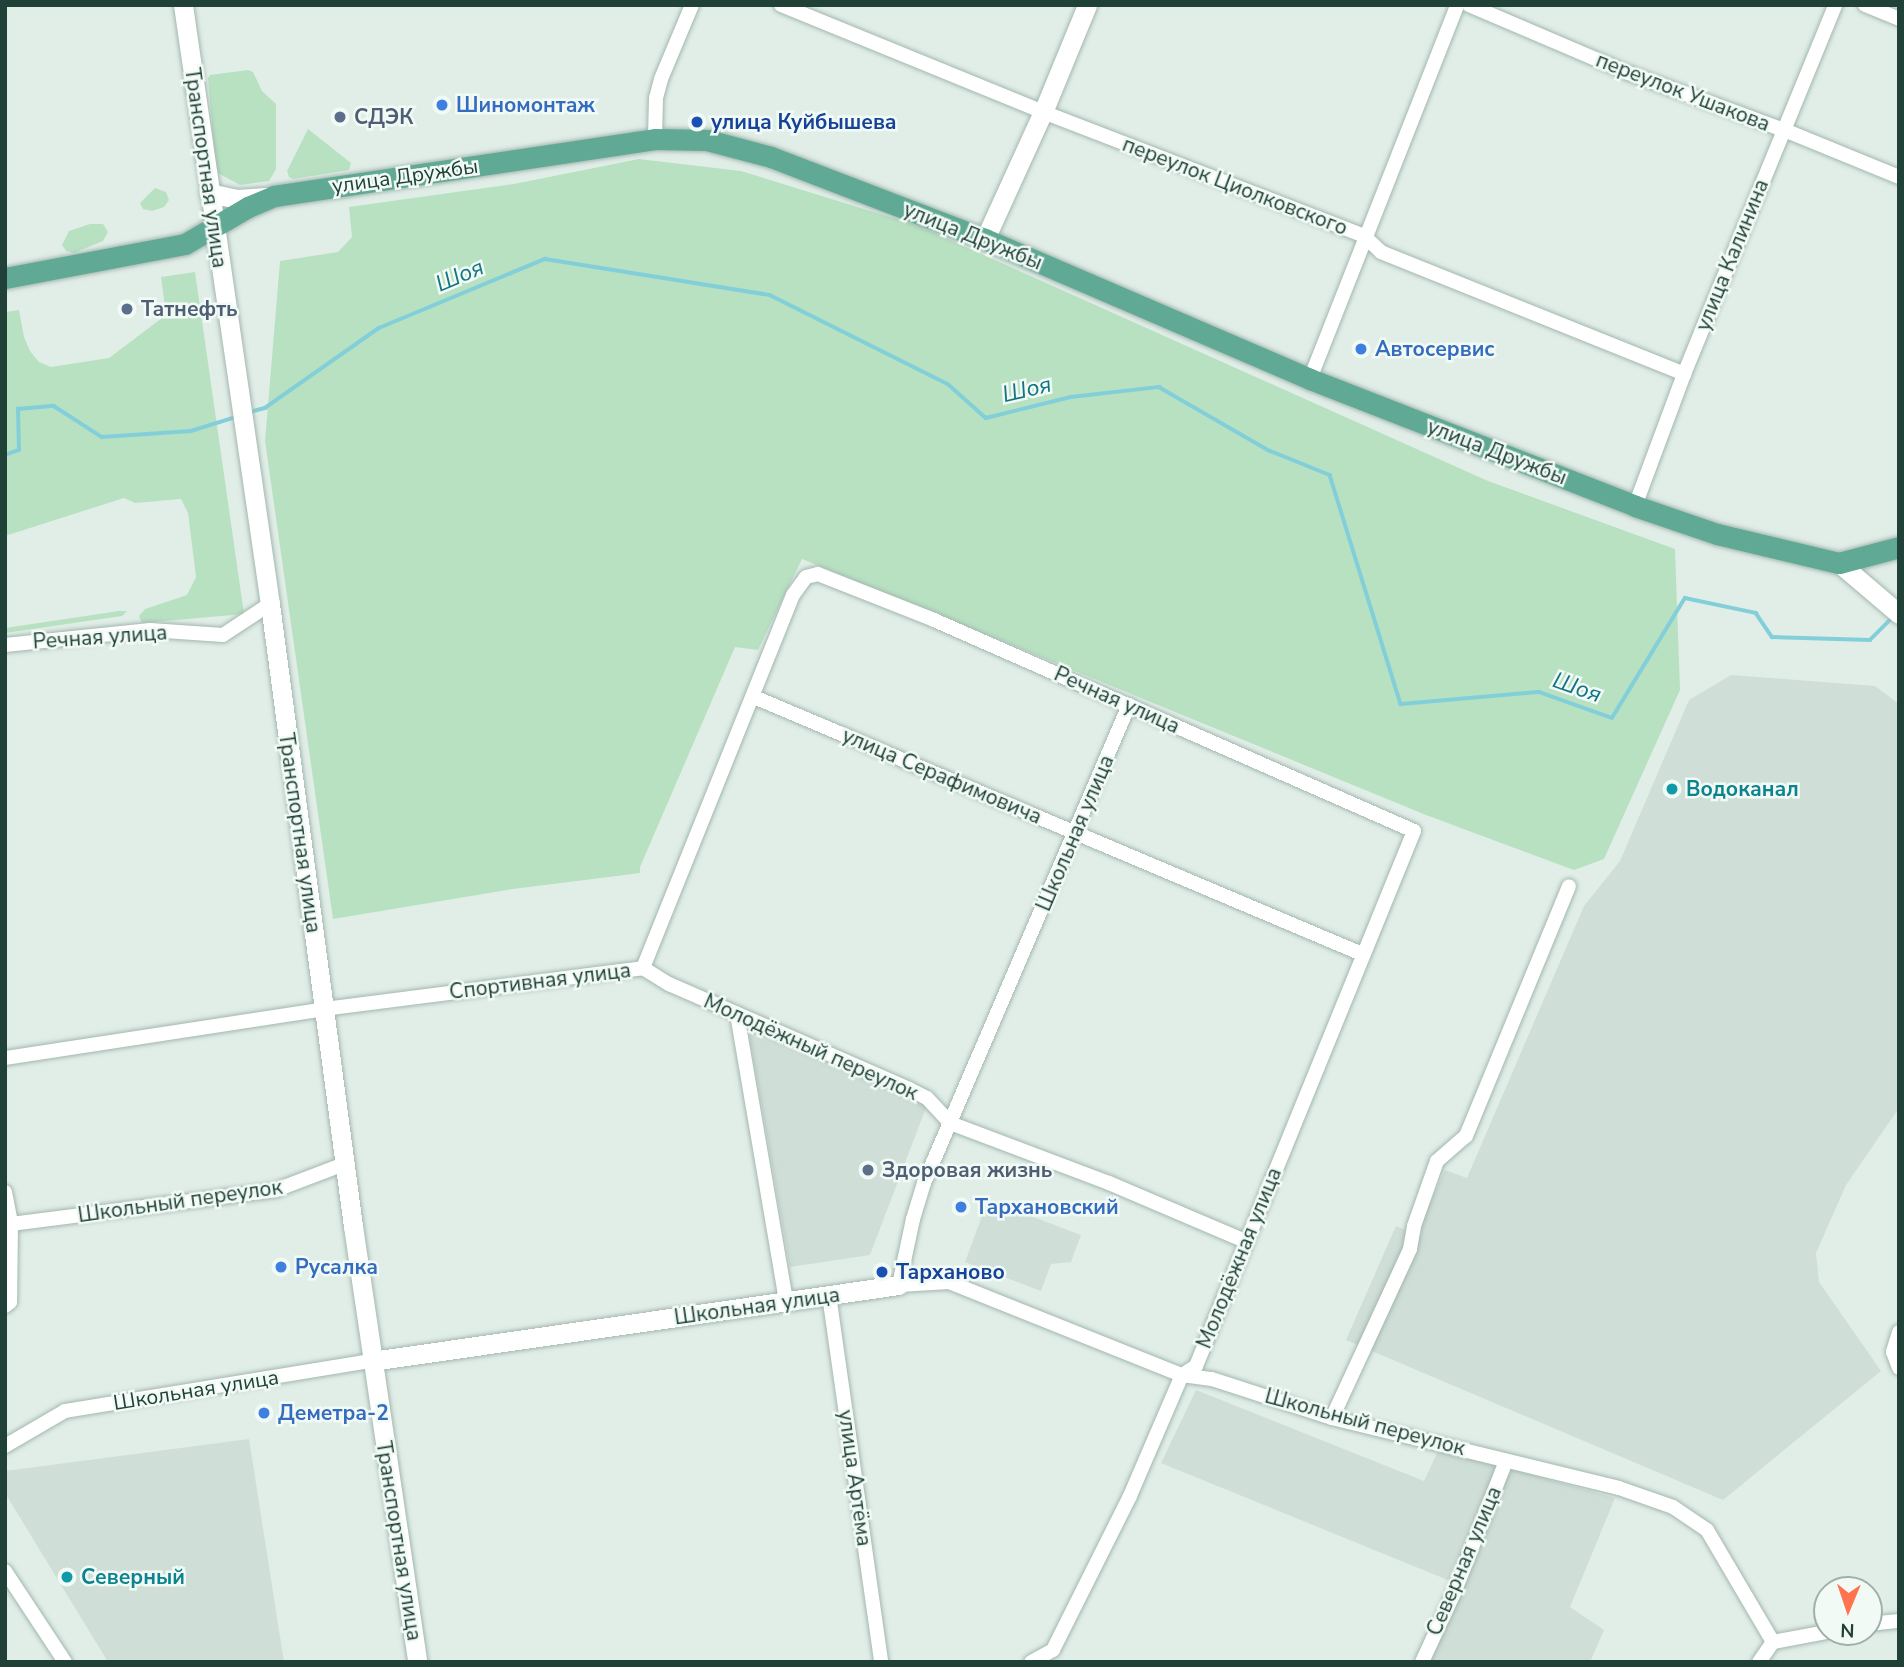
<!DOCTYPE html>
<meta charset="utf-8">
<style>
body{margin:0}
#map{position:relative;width:1904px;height:1667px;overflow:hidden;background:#e1eee8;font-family:"Nunito Sans",sans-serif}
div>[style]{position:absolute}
.built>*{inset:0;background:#cfded7}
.green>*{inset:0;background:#b8e1c2}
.stream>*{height:3.5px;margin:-1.75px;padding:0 1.75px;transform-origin:1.75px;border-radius:1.75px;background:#83cfd9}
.roads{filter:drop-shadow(0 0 2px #a3b7af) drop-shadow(0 0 2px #a3b7af)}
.street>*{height:14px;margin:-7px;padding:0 7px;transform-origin:7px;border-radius:7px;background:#fff}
.secondary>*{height:19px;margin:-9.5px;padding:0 9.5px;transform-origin:9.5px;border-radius:9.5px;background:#fff}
.primary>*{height:21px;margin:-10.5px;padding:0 10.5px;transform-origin:10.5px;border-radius:10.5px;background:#60a994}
.dots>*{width:19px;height:19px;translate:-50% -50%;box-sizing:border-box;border:4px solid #f2faf6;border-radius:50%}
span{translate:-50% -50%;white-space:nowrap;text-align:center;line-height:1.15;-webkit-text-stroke:5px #f2faf6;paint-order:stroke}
.street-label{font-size:21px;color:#1f4137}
.shop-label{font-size:21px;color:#366cbe;font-weight:700}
.left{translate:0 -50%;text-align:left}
.service-label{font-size:21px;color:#4e5e75;font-weight:700}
.transit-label{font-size:21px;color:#164399;font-weight:700}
.culture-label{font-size:21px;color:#0d838f;font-weight:700}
.water-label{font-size:23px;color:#127584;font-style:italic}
.frame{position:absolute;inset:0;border:7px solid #1f4137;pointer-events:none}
.north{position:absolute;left:1813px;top:1576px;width:70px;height:70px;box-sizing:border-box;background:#f2faf6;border:2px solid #9eb0aa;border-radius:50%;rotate:182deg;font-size:19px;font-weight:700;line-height:28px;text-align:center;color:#1f4137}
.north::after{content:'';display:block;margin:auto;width:24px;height:32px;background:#ff744e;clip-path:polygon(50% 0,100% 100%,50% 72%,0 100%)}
</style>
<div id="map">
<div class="built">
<div style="clip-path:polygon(1731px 675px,1875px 686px,1899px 704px,1899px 1108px,1846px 1185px,1816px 1253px,1819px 1282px,1881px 1371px,1723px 1500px,1346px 1340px,1396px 1226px,1420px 1236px,1422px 1232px,1418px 1230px,1445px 1170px,1467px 1178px,1584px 906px,1620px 861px,1689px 700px)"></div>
<div style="clip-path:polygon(748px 1027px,927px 1105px,870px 1255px,790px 1267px)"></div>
<div style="clip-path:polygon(988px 1200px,1081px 1235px,1071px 1262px,1051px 1264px,1041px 1291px,965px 1262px)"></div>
<div style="clip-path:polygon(1196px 1390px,1424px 1481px,1439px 1449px,1615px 1498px,1570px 1607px,1604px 1630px,1590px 1662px,1425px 1662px,1460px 1585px,1161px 1463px)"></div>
<div style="clip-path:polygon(249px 1439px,284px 1662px,108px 1662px,5px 1493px,5px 1471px)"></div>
</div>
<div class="green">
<div style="clip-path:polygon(248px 70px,253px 72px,262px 91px,276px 104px,276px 169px,269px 181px,240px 185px,216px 172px,208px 78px,210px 75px)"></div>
<div style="clip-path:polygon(308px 129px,351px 163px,349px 170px,293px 179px,289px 177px,287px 171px)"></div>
<div style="clip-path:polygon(639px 159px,741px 171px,919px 226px,1488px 481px,1675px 549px,1680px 690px,1604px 859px,1574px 870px,1426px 815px,802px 559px,758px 650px,735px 647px,640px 867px,640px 873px,513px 889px,333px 919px,265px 441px,280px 261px,338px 252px,352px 237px,349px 207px,514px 184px)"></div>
<div style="clip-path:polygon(155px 188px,166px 192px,169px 200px,164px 207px,152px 211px,143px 209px,140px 203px)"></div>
<div style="clip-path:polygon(90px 224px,103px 224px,108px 232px,103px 241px,74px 253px,66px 251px,62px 245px,69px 231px)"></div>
<div style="clip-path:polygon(195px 272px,244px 614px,142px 623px,139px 616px,145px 609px,187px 595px,196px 577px,188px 513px,181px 499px,135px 503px,124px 498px,5px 536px,5px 312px,19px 310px,24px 337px,30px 351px,39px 362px,51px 367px,109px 358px,166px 315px,161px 277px)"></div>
<div style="clip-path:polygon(119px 611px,127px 611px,122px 616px,5px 633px,5px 628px)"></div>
</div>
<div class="stream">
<div style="left:250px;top:412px;width:16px;rotate:-15deg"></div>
<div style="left:265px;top:408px;width:139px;rotate:-35.1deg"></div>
<div style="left:379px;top:328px;width:180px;rotate:-22.6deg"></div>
<div style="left:545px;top:259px;width:228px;rotate:9.1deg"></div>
<div style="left:770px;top:295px;width:199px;rotate:26.6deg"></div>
<div style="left:948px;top:384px;width:51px;rotate:41.8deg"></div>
<div style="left:986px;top:418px;width:88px;rotate:-13.9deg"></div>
<div style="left:1071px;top:397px;width:89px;rotate:-6.5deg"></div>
<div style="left:1159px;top:387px;width:126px;rotate:30deg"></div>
<div style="left:1268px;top:450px;width:67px;rotate:22deg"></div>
<div style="left:1330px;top:475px;width:240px;rotate:72.8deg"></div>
<div style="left:1401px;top:704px;width:139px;rotate:-5deg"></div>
<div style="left:1539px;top:692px;width:77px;rotate:19.6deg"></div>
<div style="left:1612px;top:718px;width:140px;rotate:-58.7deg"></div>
<div style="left:1685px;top:598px;width:73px;rotate:11.9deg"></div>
<div style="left:1756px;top:613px;width:29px;rotate:56deg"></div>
<div style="left:1772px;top:637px;width:98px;rotate:1.8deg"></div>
<div style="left:1870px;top:640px;width:31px;rotate:-45deg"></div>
<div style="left:5px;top:455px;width:15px;rotate:-20deg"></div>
<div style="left:19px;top:450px;width:41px;rotate:-91.4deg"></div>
<div style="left:18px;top:409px;width:36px;rotate:-5deg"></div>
<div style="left:54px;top:406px;width:57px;rotate:32.9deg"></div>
<div style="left:102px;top:437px;width:89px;rotate:-3.9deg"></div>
<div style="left:191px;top:431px;width:47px;rotate:-17.3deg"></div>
</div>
<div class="roads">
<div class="street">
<div style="left:781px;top:5px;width:283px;rotate:22.2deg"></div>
<div style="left:1043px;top:112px;width:344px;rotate:21.1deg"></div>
<div style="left:1364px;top:236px;width:23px;rotate:43deg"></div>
<div style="left:1381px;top:252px;width:327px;rotate:21.9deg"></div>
<div style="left:1469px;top:5px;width:171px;rotate:23.1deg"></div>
<div style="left:1626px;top:72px;width:168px;rotate:20.2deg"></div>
<div style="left:1784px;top:130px;width:124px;rotate:22.2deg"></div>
<div style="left:1865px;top:5px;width:37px;rotate:22deg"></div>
<div style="left:655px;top:139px;width:41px;rotate:-88.6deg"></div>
<div style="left:656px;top:98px;width:20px;rotate:-75deg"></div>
<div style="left:661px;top:79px;width:80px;rotate:-67.3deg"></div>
<div style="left:1310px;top:379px;width:402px;rotate:-68.5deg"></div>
<div style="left:1635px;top:506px;width:141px;rotate:-69.6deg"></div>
<div style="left:1684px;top:374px;width:399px;rotate:-67.7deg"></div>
<div style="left:5px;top:645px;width:146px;rotate:-5.9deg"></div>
<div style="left:150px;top:630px;width:73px;rotate:3.9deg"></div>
<div style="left:223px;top:635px;width:56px;rotate:-33.4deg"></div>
<div style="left:754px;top:697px;width:660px;rotate:22.91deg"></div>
<div style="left:1129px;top:705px;width:520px;rotate:113.21deg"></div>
<div style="left:924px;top:1183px;width:38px;rotate:107deg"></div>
<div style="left:913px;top:1219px;width:67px;rotate:102deg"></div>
<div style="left:899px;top:1285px;width:50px;rotate:-3.4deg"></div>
<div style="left:949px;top:1282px;width:251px;rotate:21.8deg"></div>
<div style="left:1182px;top:1375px;width:30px;rotate:8deg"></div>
<div style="left:1212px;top:1379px;width:126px;rotate:18deg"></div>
<div style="left:1332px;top:1418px;width:295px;rotate:13.7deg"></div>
<div style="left:1619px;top:1488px;width:57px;rotate:19.4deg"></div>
<div style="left:1673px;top:1507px;width:41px;rotate:34.1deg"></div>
<div style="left:1707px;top:1530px;width:130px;rotate:59.5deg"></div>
<div style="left:643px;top:968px;width:402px;rotate:-68.1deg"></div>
<div style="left:793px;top:595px;width:22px;rotate:-54deg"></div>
<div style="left:806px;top:577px;width:12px;rotate:-14deg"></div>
<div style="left:818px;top:574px;width:125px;rotate:21.6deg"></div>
<div style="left:934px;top:620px;width:524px;rotate:23.73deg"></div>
<div style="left:1414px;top:831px;width:578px;rotate:112.17deg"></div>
<div style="left:1196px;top:1366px;width:17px;rotate:147deg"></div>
<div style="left:1182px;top:1375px;width:132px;rotate:113.3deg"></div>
<div style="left:1130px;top:1496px;width:172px;rotate:116.6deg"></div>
<div style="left:1053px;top:1650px;width:25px;rotate:151deg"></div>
<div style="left:643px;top:968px;width:31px;rotate:32deg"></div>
<div style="left:669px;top:984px;width:262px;rotate:23.6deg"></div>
<div style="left:909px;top:1089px;width:20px;rotate:27deg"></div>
<div style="left:927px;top:1098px;width:34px;rotate:47deg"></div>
<div style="left:950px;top:1123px;width:170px;rotate:20.7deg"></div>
<div style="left:1109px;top:1183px;width:148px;rotate:23.1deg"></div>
<div style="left:737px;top:1014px;width:291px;rotate:80.3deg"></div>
<div style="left:5px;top:1058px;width:323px;rotate:-8.7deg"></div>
<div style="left:324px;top:1009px;width:322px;rotate:-7.3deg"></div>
<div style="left:5px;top:1192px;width:33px;rotate:79deg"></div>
<div style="left:11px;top:1224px;width:78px;rotate:90.7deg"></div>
<div style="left:10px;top:1302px;width:6px;rotate:141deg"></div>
<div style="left:11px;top:1224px;width:267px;rotate:-7.3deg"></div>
<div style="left:276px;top:1190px;width:73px;rotate:-20.9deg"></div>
<div style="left:829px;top:1295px;width:371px;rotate:81.9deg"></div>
<div style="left:1899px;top:1332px;width:21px;rotate:107deg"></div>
<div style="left:1893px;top:1352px;width:17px;rotate:69deg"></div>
<div style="left:1332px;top:1418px;width:186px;rotate:-65.2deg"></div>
<div style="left:1410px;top:1249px;width:23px;rotate:-80deg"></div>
<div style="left:1414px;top:1226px;width:69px;rotate:-70.5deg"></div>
<div style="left:1437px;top:1161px;width:38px;rotate:-41deg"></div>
<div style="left:1466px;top:1136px;width:270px;rotate:-67.6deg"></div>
<div style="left:5px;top:1446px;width:69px;rotate:-30.3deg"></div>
<div style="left:65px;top:1411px;width:311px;rotate:-9.3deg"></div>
<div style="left:5px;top:1571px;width:109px;rotate:56.6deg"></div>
<div style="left:1869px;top:1624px;width:30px;rotate:-6deg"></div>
<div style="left:1422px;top:1662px;width:76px;rotate:-65.1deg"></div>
<div style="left:1454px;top:1593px;width:142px;rotate:-68.5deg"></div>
<div style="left:1759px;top:1662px;width:24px;rotate:-55deg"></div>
<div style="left:1773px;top:1642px;width:55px;rotate:-10.5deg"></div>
</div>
<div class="secondary">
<div style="left:183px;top:5px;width:605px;rotate:81.74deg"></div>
<div style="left:270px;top:604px;width:628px;rotate:82.4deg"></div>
<div style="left:353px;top:1226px;width:441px;rotate:81.6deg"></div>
<div style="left:209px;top:193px;width:29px;rotate:12deg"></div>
<div style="left:237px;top:199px;width:29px;rotate:-4deg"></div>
<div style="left:985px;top:239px;width:140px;rotate:-65.5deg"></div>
<div style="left:1043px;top:112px;width:116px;rotate:-67.6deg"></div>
<div style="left:1839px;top:563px;width:79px;rotate:40.4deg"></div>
<div style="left:372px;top:1361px;width:532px;rotate:-8.21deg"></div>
</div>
<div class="primary">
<div style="left:5px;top:278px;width:183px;rotate:-10.7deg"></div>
<div style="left:185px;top:244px;width:73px;rotate:-30.4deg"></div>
<div style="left:248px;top:207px;width:28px;rotate:-23deg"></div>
<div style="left:274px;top:196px;width:385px;rotate:-8.5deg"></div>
<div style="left:655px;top:139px;width:52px;rotate:1.1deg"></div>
<div style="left:707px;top:140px;width:66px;rotate:14.9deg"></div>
<div style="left:771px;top:157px;width:229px;rotate:21deg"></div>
<div style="left:985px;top:239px;width:354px;rotate:23.3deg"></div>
<div style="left:1310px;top:379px;width:349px;rotate:21.3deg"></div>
<div style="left:1635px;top:506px;width:87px;rotate:18.9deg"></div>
<div style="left:1717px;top:534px;width:125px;rotate:13.4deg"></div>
<div style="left:1839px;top:563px;width:62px;rotate:-14.9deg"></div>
</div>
</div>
<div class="dots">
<div style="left:442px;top:105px;background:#3f7fe0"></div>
<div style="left:340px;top:117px;background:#5c6f8a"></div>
<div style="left:697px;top:122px;background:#1a4fb4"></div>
<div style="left:127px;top:309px;background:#5c6f8a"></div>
<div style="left:1361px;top:349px;background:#3f7fe0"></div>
<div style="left:1672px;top:789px;background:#0f9aa8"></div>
<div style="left:868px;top:1170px;background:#5c6f8a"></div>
<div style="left:961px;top:1207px;background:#3f7fe0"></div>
<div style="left:281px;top:1267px;background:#3f7fe0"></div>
<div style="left:882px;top:1272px;background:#1a4fb4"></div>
<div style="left:264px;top:1413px;background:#3f7fe0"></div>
<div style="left:67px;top:1577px;background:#0f9aa8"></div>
</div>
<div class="street-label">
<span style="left:1683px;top:92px;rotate:21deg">переулок Ушакова</span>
<span style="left:206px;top:168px;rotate:82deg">Транспортная улица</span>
<span style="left:405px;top:176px;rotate:-8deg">улица Дружбы</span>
<span style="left:1235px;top:186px;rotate:21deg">переулок Циолковского</span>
<span style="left:973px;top:236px;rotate:22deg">улица Дружбы</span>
<span style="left:1732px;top:255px;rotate:-68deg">улица Калинина</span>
<span style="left:1497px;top:452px;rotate:21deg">улица Дружбы</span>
<span style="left:100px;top:637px;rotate:-4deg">Речная улица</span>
<span style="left:1117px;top:700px;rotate:24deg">Речная улица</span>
<span style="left:942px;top:776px;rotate:23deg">улица Серафимовича</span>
<span style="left:300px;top:833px;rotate:82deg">Транспортная улица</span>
<span style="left:1075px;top:833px;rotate:-67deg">Школьная улица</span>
<span style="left:540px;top:981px;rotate:-7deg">Спортивная улица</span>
<span style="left:811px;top:1047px;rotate:24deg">Молодёжный переулок</span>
<span style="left:180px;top:1201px;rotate:-8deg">Школьный переулок</span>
<span style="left:1239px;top:1258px;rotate:-68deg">Молодёжная улица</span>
<span style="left:757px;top:1306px;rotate:-8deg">Школьная улица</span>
<span style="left:196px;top:1390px;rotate:-9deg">Школьная улица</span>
<span style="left:1365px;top:1422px;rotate:15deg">Школьный переулок</span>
<span style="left:855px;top:1478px;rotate:82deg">улица Артёма</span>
<span style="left:399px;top:1541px;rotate:81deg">Транспортная улица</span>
<span style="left:1464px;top:1561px;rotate:-67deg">Северная улица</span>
</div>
<div class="shop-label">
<span class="left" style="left:456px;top:105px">Шиномонтаж</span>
<span class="left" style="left:1375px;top:349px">Автосервис</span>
<span class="left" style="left:975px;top:1207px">Тархановский</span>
<span class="left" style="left:295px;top:1267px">Русалка</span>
<span class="left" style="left:278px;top:1413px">Деметра-2</span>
</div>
<div class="service-label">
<span class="left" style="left:354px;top:117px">СДЭК</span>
<span class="left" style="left:141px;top:309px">Татнефть</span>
<span class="left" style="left:882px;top:1170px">Здоровая жизнь</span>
</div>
<div class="transit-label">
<span class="left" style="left:711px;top:122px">улица Куйбышева</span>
<span class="left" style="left:896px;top:1272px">Тарханово</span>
</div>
<div class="culture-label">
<span class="left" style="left:1686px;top:789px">Водоканал</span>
<span class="left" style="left:81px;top:1577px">Северный</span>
</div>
<div class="water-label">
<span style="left:460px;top:276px;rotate:-23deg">Шоя</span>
<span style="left:1027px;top:390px;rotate:-13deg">Шоя</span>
<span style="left:1577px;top:688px;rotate:19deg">Шоя</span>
</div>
<div class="frame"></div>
<div class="north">N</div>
</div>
